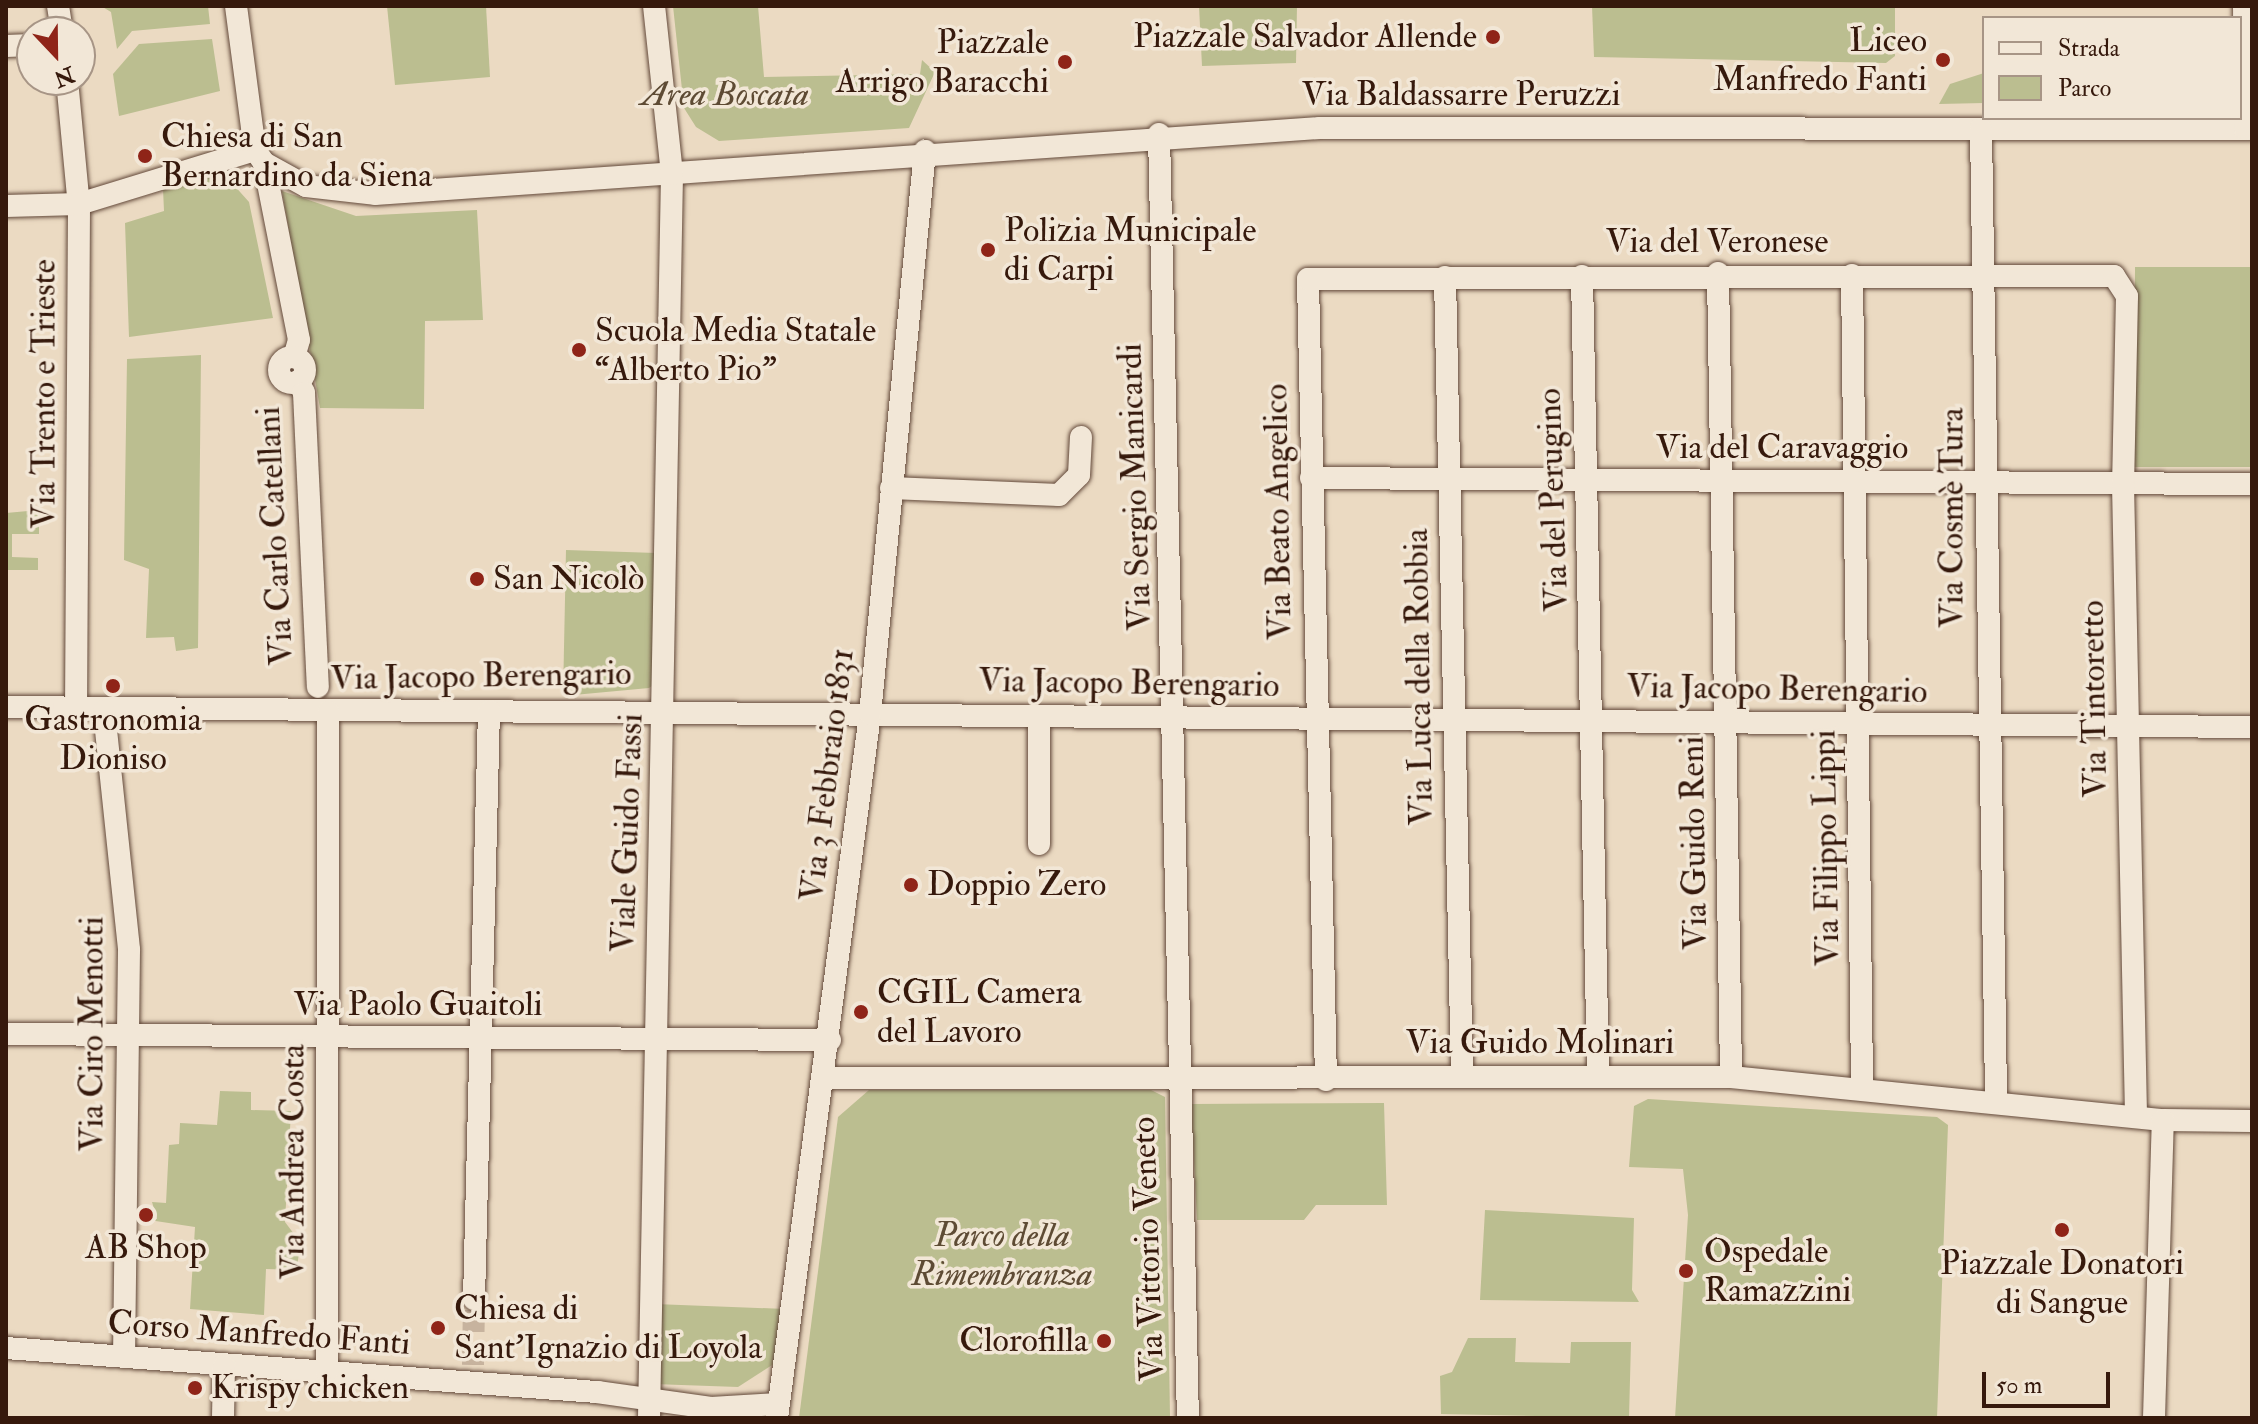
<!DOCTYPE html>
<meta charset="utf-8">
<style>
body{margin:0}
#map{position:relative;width:2258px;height:1424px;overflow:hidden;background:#ebdac2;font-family:"IM FELL Double Pica",serif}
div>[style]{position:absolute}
.green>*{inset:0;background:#bbbe90}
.minor-tunnel>*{height:22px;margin-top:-11px;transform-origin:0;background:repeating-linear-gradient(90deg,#c7b39e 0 22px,transparent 0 33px)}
.roads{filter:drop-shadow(0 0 2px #63493a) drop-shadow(0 0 2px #63493a)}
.minor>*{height:22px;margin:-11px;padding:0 11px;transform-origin:11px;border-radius:11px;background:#f2e7d7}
.minor>.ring{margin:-11px;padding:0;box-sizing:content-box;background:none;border:22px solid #f2e7d7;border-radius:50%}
.dots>*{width:22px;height:22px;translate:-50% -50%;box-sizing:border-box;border:4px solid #f2e7d7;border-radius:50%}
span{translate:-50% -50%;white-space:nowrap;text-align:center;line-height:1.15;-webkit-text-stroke:7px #f2e7d7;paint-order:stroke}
.poi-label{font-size:34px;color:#36190c}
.right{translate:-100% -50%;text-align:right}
.left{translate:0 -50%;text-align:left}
.park-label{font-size:34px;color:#5e4b34;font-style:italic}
.street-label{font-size:34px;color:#36190c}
.frame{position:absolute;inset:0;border:8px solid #36190c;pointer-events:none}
.legend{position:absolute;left:1982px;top:16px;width:260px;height:104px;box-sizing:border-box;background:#f2e7d7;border:2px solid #a79586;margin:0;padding:10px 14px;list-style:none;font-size:24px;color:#36190c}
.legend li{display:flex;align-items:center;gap:16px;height:40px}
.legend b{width:40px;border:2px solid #a79586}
.north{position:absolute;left:16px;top:16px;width:80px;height:80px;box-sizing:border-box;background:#f2e7d7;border:2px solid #a79586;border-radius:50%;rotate:158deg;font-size:22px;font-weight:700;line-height:32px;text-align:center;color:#36190c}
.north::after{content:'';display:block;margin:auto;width:28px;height:36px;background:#8f2418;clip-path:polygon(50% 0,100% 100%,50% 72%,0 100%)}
.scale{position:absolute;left:1982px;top:1372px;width:128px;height:36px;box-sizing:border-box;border:4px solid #36190c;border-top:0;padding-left:10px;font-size:24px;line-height:28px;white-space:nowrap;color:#36190c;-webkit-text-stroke:6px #f2e7d7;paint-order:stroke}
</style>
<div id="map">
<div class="green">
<div style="clip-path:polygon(101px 6px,208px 6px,210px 24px,132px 31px,117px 49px,111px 12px)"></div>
<div style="clip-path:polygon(387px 6px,486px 6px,490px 77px,395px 85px)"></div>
<div style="clip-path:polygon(673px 6px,758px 6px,764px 77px,920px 74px,922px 60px,935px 72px,909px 128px,719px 141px,696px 127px,684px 108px)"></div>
<div style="clip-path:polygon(1199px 6px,1297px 6px,1296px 63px,1202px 66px)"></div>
<div style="clip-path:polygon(1592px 6px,1895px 6px,1895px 56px,1886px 63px,1594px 57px)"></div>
<div style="clip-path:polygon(212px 39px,220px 91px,119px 116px,113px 74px,139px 44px)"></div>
<div style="clip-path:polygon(1984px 73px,1984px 103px,1939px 104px,1950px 84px)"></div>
<div style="clip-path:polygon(224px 174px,249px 202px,273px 318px,129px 337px,125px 223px,164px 211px,163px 189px)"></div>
<div style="clip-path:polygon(282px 191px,356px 216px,477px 210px,483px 320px,425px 321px,424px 409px,320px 408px)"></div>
<div style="clip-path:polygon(2135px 267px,2252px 267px,2252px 467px,2134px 467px)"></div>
<div style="clip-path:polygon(201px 355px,198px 648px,176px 651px,174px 637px,146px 638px,149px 569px,124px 560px,127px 359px)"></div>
<div style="clip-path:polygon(39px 510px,39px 534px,12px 534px,12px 557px,38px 558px,38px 570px,6px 570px,6px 513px)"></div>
<div style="clip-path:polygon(566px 550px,656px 553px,655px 684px,649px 688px,563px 696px)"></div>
<div style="clip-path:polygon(869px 1090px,1151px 1090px,1165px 1097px,1170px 1418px,799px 1418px,838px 1117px)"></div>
<div style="clip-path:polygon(220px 1091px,251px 1092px,251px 1110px,291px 1111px,285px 1222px,300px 1242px,297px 1270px,266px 1269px,264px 1315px,190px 1309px,195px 1227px,149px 1220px,157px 1219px,152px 1202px,166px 1203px,169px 1145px,179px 1144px,180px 1123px,217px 1125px)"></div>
<div style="clip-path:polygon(1648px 1099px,1937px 1117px,1948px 1125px,1937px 1418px,1675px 1418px,1688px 1215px,1683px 1169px,1629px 1167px,1634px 1106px)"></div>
<div style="clip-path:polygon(1384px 1103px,1387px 1205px,1316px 1205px,1304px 1220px,1197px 1220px,1191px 1104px)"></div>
<div style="clip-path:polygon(1485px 1210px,1634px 1218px,1632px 1290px,1639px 1302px,1480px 1300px)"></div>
<div style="clip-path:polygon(655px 1304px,785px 1309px,780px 1360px,738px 1387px,653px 1384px)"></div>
<div style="clip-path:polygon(1468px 1338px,1516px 1338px,1515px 1362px,1570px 1363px,1571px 1342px,1631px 1342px,1629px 1418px,1441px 1414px,1440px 1376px,1452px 1372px)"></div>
</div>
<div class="minor-tunnel">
<div style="left:473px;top:1365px;width:66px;rotate:-89.1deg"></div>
</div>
<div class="roads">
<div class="minor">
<div style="left:58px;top:6px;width:26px;rotate:81deg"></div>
<div style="left:236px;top:6px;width:145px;rotate:82.5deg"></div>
<div style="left:255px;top:150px;width:16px;rotate:55deg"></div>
<div style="left:264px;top:163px;width:48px;rotate:28.7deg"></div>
<div style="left:306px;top:186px;width:69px;rotate:6.6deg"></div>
<div style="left:375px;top:194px;width:947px;rotate:-4deg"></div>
<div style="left:1320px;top:128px;width:932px;rotate:0.06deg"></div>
<div style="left:2244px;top:6px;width:123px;rotate:89.5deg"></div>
<div style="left:6px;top:46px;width:26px;rotate:-2deg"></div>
<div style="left:67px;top:80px;width:129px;rotate:84.6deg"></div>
<div style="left:79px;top:208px;width:501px;rotate:90.34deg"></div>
<div style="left:1981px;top:129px;width:970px;rotate:89.11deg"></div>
<div style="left:1159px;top:134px;width:1284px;rotate:88.71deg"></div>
<div style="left:264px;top:163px;width:180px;rotate:78.8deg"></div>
<div style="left:299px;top:340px;width:18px;rotate:106deg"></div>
<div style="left:6px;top:206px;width:73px;rotate:-1.6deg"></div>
<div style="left:79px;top:204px;width:184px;rotate:-17.1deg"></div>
<div style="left:1718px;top:273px;width:804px;rotate:89.07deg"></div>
<div style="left:1852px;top:275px;width:810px;rotate:89.29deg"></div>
<div style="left:1582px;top:276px;width:798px;rotate:88.85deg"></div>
<div style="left:1445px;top:277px;width:799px;rotate:88.78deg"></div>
<div class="ring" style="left:279px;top:357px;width:4px;height:4px"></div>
<div style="left:298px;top:381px;width:13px;rotate:63deg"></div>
<div style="left:304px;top:393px;width:294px;rotate:87.3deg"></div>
<div style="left:1311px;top:478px;width:941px;rotate:0.37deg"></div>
<div style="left:891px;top:488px;width:168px;rotate:2.4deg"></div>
<div style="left:1059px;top:495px;width:28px;rotate:-45deg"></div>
<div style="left:1079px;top:475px;width:38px;rotate:-87deg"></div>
<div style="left:6px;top:707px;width:2246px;rotate:0.51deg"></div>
<div style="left:104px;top:711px;width:240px;rotate:84deg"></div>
<div style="left:129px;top:950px;width:407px;rotate:90.7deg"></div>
<div style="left:1039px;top:716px;width:128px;rotate:90deg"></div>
<div style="left:6px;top:1034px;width:824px;rotate:0.42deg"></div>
<div style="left:827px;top:1078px;width:904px;rotate:-0.06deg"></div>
<div style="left:1731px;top:1077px;width:434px;rotate:5.7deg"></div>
<div style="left:2163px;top:1120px;width:89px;rotate:0.6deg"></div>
<div style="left:1326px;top:1080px;width:801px;rotate:-91.29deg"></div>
<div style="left:1308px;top:279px;width:806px;rotate:-0.21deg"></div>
<div style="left:2114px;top:276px;width:24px;rotate:57deg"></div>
<div style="left:2127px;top:296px;width:188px;rotate:91.2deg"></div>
<div style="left:2123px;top:484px;width:630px;rotate:88.82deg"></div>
<div style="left:474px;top:1299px;width:588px;rotate:-88.54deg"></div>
<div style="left:6px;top:1348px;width:593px;rotate:4.26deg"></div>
<div style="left:597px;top:1392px;width:115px;rotate:8deg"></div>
<div style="left:711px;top:1408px;width:67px;rotate:-3.4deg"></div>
<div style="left:327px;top:1371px;width:659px;rotate:-89.91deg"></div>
<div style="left:223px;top:1418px;width:52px;rotate:-88.9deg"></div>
<div style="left:649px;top:1418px;width:1244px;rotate:-88.94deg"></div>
<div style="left:672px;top:174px;width:169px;rotate:-96.1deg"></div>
<div style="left:777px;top:1418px;width:710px;rotate:-82.47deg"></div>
<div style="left:870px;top:714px;width:566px;rotate:-84.42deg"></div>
<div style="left:2154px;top:1418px;width:298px;rotate:-88.3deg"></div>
</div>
</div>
<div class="dots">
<div style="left:1493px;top:37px;background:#8f2418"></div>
<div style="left:1943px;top:60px;background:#8f2418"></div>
<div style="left:1065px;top:62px;background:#8f2418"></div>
<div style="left:145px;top:156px;background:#8f2418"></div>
<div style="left:988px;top:250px;background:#8f2418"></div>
<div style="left:579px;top:350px;background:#8f2418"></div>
<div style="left:477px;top:579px;background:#8f2418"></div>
<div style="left:113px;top:686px;background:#8f2418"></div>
<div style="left:911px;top:885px;background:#8f2418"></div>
<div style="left:861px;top:1012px;background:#8f2418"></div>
<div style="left:146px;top:1215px;background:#8f2418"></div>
<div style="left:2062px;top:1230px;background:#8f2418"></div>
<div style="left:1686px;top:1271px;background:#8f2418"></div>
<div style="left:438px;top:1328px;background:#8f2418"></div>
<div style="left:1104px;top:1341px;background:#8f2418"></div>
<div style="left:195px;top:1388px;background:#8f2418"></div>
</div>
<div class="poi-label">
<span class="right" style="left:1477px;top:37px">Piazzale Salvador Allende</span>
<span class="right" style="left:1927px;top:60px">Liceo<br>Manfredo Fanti</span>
<span class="right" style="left:1049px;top:62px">Piazzale<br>Arrigo Baracchi</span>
<span class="left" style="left:161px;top:156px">Chiesa di San<br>Bernardino da Siena</span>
<span class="left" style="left:1004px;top:250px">Polizia Municipale<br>di Carpi</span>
<span class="left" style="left:595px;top:350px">Scuola Media Statale<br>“Alberto Pio”</span>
<span class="left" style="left:493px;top:579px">San Nicolò</span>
<span style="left:113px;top:739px">Gastronomia<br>Dioniso</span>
<span class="left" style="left:927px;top:885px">Doppio Zero</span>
<span class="left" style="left:877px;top:1012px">CGIL Camera<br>del Lavoro</span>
<span style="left:146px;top:1248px">AB Shop</span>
<span class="left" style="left:1704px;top:1271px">Ospedale<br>Ramazzini</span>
<span style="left:2062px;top:1283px">Piazzale Donatori<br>di Sangue</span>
<span class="left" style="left:454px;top:1328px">Chiesa di<br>Sant'Ignazio di Loyola</span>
<span class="right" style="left:1088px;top:1341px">Clorofilla</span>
<span class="left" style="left:211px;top:1388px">Krispy chicken</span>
</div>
<div class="park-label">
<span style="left:725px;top:95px">Area Boscata</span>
<span style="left:1002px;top:1255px">Parco della<br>Rimembranza</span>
</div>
<div class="street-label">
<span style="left:1461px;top:95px">Via Baldassarre Peruzzi</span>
<span style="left:1717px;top:242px">Via del Veronese</span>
<span style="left:44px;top:394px;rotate:-90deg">Via Trento e Trieste</span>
<span style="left:1782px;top:448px">Via del Caravaggio</span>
<span style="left:1135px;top:487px;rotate:-92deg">Via Sergio Manicardi</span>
<span style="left:1553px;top:500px;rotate:-92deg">Via del Perugino</span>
<span style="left:1278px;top:512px;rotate:-91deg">Via Beato Angelico</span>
<span style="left:1952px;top:518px;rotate:-90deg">Via Cosmè Tura</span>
<span style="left:275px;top:536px;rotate:-93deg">Via Carlo Catellani</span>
<span style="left:481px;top:676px;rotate:-1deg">Via Jacopo Berengario</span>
<span style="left:1419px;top:677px;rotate:-91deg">Via Luca della Robbia</span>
<span style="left:1129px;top:683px;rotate:1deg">Via Jacopo Berengario</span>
<span style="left:1777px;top:689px;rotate:1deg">Via Jacopo Berengario</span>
<span style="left:2094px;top:699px;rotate:-91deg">Via Tintoretto</span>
<span style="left:827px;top:775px;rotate:-83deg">Via 3 Febbraio 1831</span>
<span style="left:627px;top:833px;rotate:-88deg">Viale Guido Fassi</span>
<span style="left:1694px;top:843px;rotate:-91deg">Via Guido Reni</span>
<span style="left:1826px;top:848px;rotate:-91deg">Via Filippo Lippi</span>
<span style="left:418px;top:1005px">Via Paolo Guaitoli</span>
<span style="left:92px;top:1034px;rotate:-90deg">Via Ciro Menotti</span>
<span style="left:1540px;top:1043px">Via Guido Molinari</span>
<span style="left:293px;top:1162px;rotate:-90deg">Via Andrea Costa</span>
<span style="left:1148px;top:1249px;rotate:-92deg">Via Vittorio Veneto</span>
<span style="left:259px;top:1333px;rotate:4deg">Corso Manfredo Fanti</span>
</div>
<div class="frame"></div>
<ul class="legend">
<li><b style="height:10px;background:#f2e7d7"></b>Strada</li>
<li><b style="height:22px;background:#bbbe90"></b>Parco</li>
</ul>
<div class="north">N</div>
<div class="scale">50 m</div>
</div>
